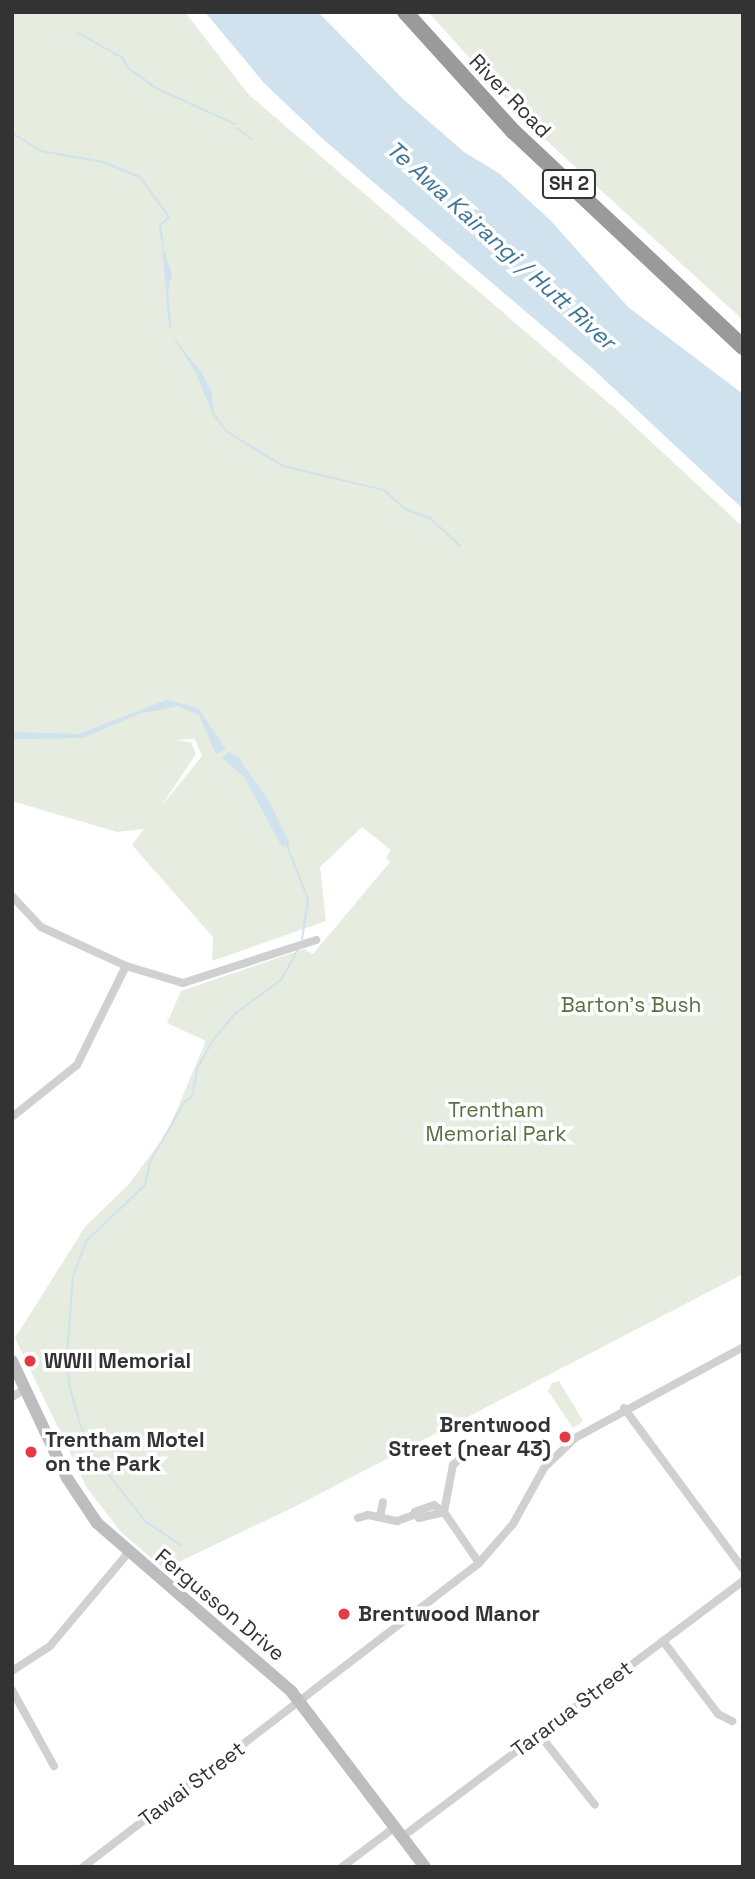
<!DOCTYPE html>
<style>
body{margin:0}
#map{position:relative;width:755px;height:1879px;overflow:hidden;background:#fff;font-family:"Space Grotesk",sans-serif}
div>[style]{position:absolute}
.green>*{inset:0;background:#e6ecdf}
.water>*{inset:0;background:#cfe2ee}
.stream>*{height:2px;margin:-1px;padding:0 1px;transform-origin:1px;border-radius:1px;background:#cfe2ee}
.street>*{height:8px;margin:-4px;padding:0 4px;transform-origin:4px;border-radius:4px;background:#d0d0d0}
.secondary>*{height:12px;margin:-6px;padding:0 6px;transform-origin:6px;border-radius:6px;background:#bdbdbd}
.highway>*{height:16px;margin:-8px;padding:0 8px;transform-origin:8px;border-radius:8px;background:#9a9a9a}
.dots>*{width:19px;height:19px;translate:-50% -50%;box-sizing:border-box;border:4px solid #fff;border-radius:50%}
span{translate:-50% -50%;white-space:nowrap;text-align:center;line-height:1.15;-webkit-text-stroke:7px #fff;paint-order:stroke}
.shield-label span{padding:2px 5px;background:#fff;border:2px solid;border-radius:5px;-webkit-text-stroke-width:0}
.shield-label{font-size:19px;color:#333;font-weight:700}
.street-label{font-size:21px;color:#333}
.park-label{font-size:21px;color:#56703f}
.poi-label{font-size:21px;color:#333;font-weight:700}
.left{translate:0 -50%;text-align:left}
.right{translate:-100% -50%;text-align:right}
.water-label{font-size:23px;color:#3f7597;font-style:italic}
.frame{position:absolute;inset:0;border:14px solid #333;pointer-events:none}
</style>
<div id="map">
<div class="green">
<div style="clip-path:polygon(evenodd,12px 12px,185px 12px,249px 95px,619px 412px,743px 527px,743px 1274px,294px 1507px,164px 1569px,121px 1532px,87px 1488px,15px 1338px,85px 1227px,129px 1184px,167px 1133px,206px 1041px,167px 1023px,181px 991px,304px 949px,313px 954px,390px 862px,386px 858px,391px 850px,362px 827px,320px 867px,326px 921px,212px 961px,213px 937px,132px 845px,144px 829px,117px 832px,12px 801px,12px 12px,195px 739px,202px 756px,160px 808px,196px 754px,191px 742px,175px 740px,195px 739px)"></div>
<div style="clip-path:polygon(428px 12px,743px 12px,743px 320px,536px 131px)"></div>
<div style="clip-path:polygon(559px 1381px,583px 1421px,573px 1428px,548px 1391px,552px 1383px)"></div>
</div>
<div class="water">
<div style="clip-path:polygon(205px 12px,318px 12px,403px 99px,464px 152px,500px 174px,551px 221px,628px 307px,743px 394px,743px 509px,592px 368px,325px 141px,264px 83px)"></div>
<div style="clip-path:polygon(162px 244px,172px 274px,168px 293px,172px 327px,169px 328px)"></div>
<div style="clip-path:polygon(170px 333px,202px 373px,212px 393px,214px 418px,196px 373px)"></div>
<div style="clip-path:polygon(166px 700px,198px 708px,226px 749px,216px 754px,199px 715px,178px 706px,138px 714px,83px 738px,12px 739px,12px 732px,79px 734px)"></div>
<div style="clip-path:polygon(229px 752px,239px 758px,270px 803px,290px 844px,282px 847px,244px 777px,222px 758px)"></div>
</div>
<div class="stream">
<div style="left:78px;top:33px;width:51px;rotate:29.1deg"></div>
<div style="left:123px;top:58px;width:10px;rotate:66deg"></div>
<div style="left:127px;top:67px;width:36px;rotate:36deg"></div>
<div style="left:156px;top:88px;width:87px;rotate:24.5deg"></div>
<div style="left:237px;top:128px;width:18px;rotate:38deg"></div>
<div style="left:12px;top:133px;width:34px;rotate:32deg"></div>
<div style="left:41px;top:151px;width:63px;rotate:10.1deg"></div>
<div style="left:103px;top:162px;width:40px;rotate:22deg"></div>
<div style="left:140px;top:177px;width:49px;rotate:54.1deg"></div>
<div style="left:169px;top:217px;width:12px;rotate:138deg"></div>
<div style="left:160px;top:225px;width:21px;rotate:82deg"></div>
<div style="left:215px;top:416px;width:19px;rotate:54deg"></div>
<div style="left:226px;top:431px;width:67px;rotate:31.6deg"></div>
<div style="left:283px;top:466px;width:104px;rotate:13.4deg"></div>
<div style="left:384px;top:490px;width:28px;rotate:42deg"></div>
<div style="left:405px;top:509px;width:27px;rotate:20deg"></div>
<div style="left:430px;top:518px;width:41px;rotate:43deg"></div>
<div style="left:286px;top:843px;width:60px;rotate:68.6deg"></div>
<div style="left:308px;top:899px;width:41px;rotate:98.3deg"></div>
<div style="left:182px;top:1546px;width:45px;rotate:-146deg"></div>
<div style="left:145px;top:1521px;width:83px;rotate:-128.1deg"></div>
<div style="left:94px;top:1456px;width:35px;rotate:-114deg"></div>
<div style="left:80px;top:1424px;width:41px;rotate:-105.4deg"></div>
<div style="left:69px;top:1384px;width:30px;rotate:-94deg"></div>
<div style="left:67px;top:1354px;width:78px;rotate:-85.6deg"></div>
<div style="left:73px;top:1276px;width:39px;rotate:-69deg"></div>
<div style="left:87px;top:1240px;width:80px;rotate:-43.5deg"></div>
<div style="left:145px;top:1185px;width:24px;rotate:-78deg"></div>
<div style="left:150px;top:1162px;width:70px;rotate:-60.2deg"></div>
<div style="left:185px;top:1101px;width:8px;rotate:-30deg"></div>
<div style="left:192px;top:1097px;width:31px;rotate:-79deg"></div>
<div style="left:198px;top:1067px;width:31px;rotate:-61deg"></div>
<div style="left:213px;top:1040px;width:35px;rotate:-50deg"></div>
<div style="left:236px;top:1013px;width:56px;rotate:-36.3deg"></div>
<div style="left:281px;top:980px;width:35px;rotate:-61deg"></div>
</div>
<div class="street">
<div style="left:12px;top:896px;width:42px;rotate:46.9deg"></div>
<div style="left:41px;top:927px;width:94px;rotate:24.6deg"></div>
<div style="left:12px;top:1117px;width:83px;rotate:-38.7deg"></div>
<div style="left:77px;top:1065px;width:110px;rotate:-63.7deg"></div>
<div style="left:126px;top:966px;width:59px;rotate:16.6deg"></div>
<div style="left:183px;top:983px;width:140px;rotate:-17.9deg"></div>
<div style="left:12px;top:1397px;width:15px;rotate:-32deg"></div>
<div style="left:624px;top:1408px;width:200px;rotate:53.5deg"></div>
<div style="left:442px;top:1511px;width:10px;rotate:-143deg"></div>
<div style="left:434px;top:1505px;width:20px;rotate:160deg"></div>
<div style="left:415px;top:1512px;width:7px;rotate:56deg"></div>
<div style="left:419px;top:1518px;width:26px;rotate:-13deg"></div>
<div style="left:444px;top:1512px;width:62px;rotate:55.5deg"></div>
<div style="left:444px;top:1512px;width:48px;rotate:-79.2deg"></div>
<div style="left:453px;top:1465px;width:23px;rotate:-45deg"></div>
<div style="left:380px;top:1517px;width:15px;rotate:-79deg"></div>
<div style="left:358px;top:1518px;width:10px;rotate:-17deg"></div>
<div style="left:368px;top:1515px;width:30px;rotate:12deg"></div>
<div style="left:397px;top:1521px;width:20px;rotate:-20deg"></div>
<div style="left:663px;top:1641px;width:91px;rotate:53deg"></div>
<div style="left:718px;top:1714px;width:16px;rotate:27deg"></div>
<div style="left:12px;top:1671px;width:45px;rotate:-33.3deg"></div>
<div style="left:50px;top:1646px;width:121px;rotate:-50deg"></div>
<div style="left:12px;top:1690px;width:87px;rotate:61.1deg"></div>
<div style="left:539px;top:1734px;width:90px;rotate:51.7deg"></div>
<div style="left:402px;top:1837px;width:426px;rotate:-36.9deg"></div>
<div style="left:83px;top:1867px;width:499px;rotate:-37.5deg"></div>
<div style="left:479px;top:1563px;width:52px;rotate:-48.9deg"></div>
<div style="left:513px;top:1524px;width:64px;rotate:-61deg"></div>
<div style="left:544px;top:1468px;width:43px;rotate:-44.1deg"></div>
<div style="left:575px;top:1438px;width:191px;rotate:-28.4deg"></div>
<div style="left:342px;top:1867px;width:66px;rotate:-37deg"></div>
</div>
<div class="secondary">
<div style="left:12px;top:1361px;width:129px;rotate:64.8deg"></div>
<div style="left:67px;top:1478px;width:54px;rotate:56.3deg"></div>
<div style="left:97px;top:1523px;width:257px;rotate:40.9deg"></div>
<div style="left:291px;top:1691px;width:221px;rotate:52.7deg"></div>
</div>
<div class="highway">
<div style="left:405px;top:12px;width:162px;rotate:47.8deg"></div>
<div style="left:514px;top:132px;width:314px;rotate:43.2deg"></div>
</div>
<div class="dots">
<div style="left:30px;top:1361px;background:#e63946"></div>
<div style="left:565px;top:1437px;background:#e63946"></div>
<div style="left:31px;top:1452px;background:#e63946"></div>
<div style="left:344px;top:1614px;background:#e63946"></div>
</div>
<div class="shield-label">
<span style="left:569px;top:184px">SH 2</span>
</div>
<div class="street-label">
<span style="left:510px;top:96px;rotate:46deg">River Road</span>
<span style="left:220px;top:1605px;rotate:40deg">Fergusson Drive</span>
<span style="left:572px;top:1709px;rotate:-37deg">Tararua Street</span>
<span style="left:192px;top:1784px;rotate:-37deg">Tawai Street</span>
</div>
<div class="park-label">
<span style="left:631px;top:1005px">Barton's Bush</span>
<span style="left:496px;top:1122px">Trentham<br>Memorial Park</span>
</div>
<div class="poi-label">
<span class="left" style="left:44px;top:1361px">WWII Memorial</span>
<span class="right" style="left:551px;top:1437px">Brentwood<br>Street (near 43)</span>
<span class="left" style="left:45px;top:1452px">Trentham Motel<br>on the Park</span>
<span class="left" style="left:358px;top:1614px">Brentwood Manor</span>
</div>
<div class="water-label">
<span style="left:501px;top:245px;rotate:42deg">Te Awa Kairangi / Hutt River</span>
</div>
<div class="frame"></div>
</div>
